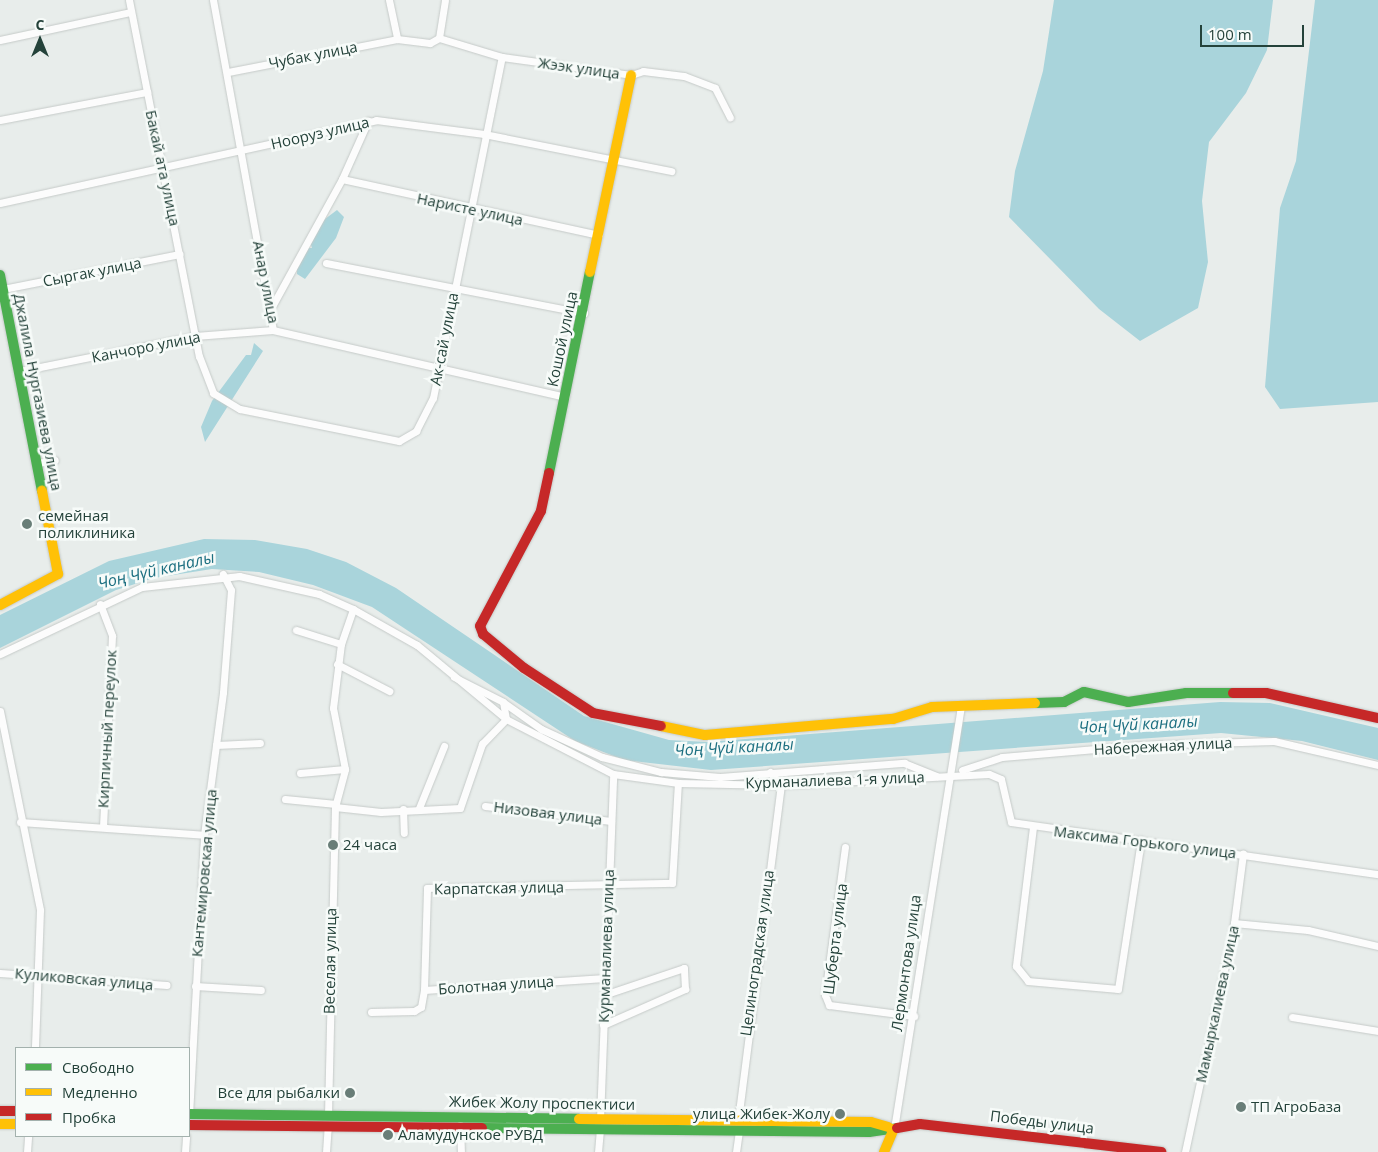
<!DOCTYPE html>
<meta charset="utf-8">
<style>
body{margin:0}
#map{position:relative;width:1378px;height:1152px;overflow:hidden;background:#e8edeb;font-family:"Open Sans",sans-serif}
div>[style]{position:absolute}
.water>*{inset:0;background:#a9d4db}
.roads{filter:drop-shadow(0 0 1px #c5cac8) drop-shadow(0 0 1px #c5cac8)}
.street>*{height:7px;margin:-3.5px;padding:0 3.5px;transform-origin:3.5px;border-radius:3.5px;background:#fcfcfc}
.fast>*{height:10px;margin:-5px;padding:0 5px;transform-origin:5px;border-radius:5px;background:#4caf50}
.slow>*{height:10px;margin:-5px;padding:0 5px;transform-origin:5px;border-radius:5px;background:#ffc107}
.jam>*{height:10px;margin:-5px;padding:0 5px;transform-origin:5px;border-radius:5px;background:#c62828}
.dots>*{width:14px;height:14px;translate:-50% -50%;box-sizing:border-box;border:2px solid #f7fbf9;border-radius:50%}
span{translate:-50% -50%;white-space:nowrap;text-align:center;line-height:1.15;-webkit-text-stroke:5px #f7fbf9;paint-order:stroke}
.street-label{font-size:15px;color:#24423a}
.poi-label{font-size:15px;color:#24423a}
.left{translate:0 -50%;text-align:left}
.right{translate:-100% -50%;text-align:right}
.water-label{font-size:16px;color:#1c6f80;font-style:italic}
.legend{position:absolute;left:15px;top:1047px;width:175px;height:90px;box-sizing:border-box;background:#f7fbf9;border:1px solid #a3b1ad;margin:0;padding:6px 9px;list-style:none;font-size:15px;color:#24423a}
.legend li{display:flex;align-items:center;gap:10px;height:25px}
.legend b{width:25px;border:1px solid #a3b1ad}
.north{position:absolute;left:15px;top:15px;width:50px;height:50px;-webkit-text-stroke:4px #f7fbf9;paint-order:stroke;rotate:0deg;font-size:14px;font-weight:700;line-height:20px;text-align:center;color:#24423a}
.north::after{content:'';display:block;margin:auto;width:18px;height:22px;background:#24423a;clip-path:polygon(50% 0,100% 100%,50% 72%,0 100%)}
.scale{position:absolute;left:1200px;top:25px;width:104px;height:22px;box-sizing:border-box;border:2px solid #24423a;border-top:0;padding-left:6px;font-size:15px;line-height:18px;white-space:nowrap;color:#24423a;-webkit-text-stroke:4px #f7fbf9;paint-order:stroke}
</style>
<div id="map">
<div class="water">
<div style="clip-path:polygon(1054px 0,1273px 0,1267px 50px,1246px 93px,1209px 142px,1202px 201px,1208px 262px,1198px 308px,1140px 341px,1099px 309px,1009px 217px,1015px 171px,1043px 71px)"></div>
<div style="clip-path:polygon(1315px 0,1378px 0,1378px 402px,1280px 409px,1265px 387px,1280px 208px,1296px 161px)"></div>
<div style="clip-path:polygon(337px 210px,344px 217px,336px 238px,305px 279px,297px 274px,297px 265px,306px 248px,312px 248px,310px 242px,321px 222px)"></div>
<div style="clip-path:polygon(254px 343px,263px 351px,205px 442px,201px 427px,212px 401px,246px 355px,251px 355px)"></div>
<div style="clip-path:polygon(204px 539px,255px 540px,307px 549px,346px 562px,396px 588px,584px 716px,669px 740px,707px 742px,1220px 702px,1270px 703px,1378px 728px,1378px 760px,1302px 741px,1221px 733px,711px 770px,624px 760px,575px 741px,372px 607px,313px 585px,259px 572px,212px 569px,154px 578px,116px 590px,0 648px,0 615px,109px 561px)"></div>
</div>
<div class="roads">
<div class="street">
<div style="left:129px;top:0;width:363px;rotate:78.9deg"></div>
<div style="left:199px;top:356px;width:40px;rotate:69deg"></div>
<div style="left:213px;top:393px;width:31px;rotate:31deg"></div>
<div style="left:240px;top:409px;width:162px;rotate:11.4deg"></div>
<div style="left:399px;top:441px;width:20px;rotate:-30deg"></div>
<div style="left:416px;top:431px;width:37px;rotate:-63deg"></div>
<div style="left:433px;top:398px;width:348px;rotate:-78.6deg"></div>
<div style="left:213px;top:0;width:335px;rotate:79.7deg"></div>
<div style="left:389px;top:0;width:40px;rotate:78deg"></div>
<div style="left:439px;top:38px;width:38px;rotate:-81deg"></div>
<div style="left:0;top:40px;width:134px;rotate:-12.1deg"></div>
<div style="left:228px;top:72px;width:172px;rotate:-11deg"></div>
<div style="left:397px;top:39px;width:33px;rotate:7deg"></div>
<div style="left:430px;top:43px;width:10px;rotate:-29deg"></div>
<div style="left:439px;top:38px;width:66px;rotate:16.8deg"></div>
<div style="left:502px;top:57px;width:130px;rotate:7.9deg"></div>
<div style="left:631px;top:75px;width:13px;rotate:-18deg"></div>
<div style="left:643px;top:71px;width:41px;rotate:7deg"></div>
<div style="left:684px;top:76px;width:33px;rotate:21deg"></div>
<div style="left:715px;top:88px;width:33px;rotate:63deg"></div>
<div style="left:0;top:120px;width:150px;rotate:-10.8deg"></div>
<div style="left:342px;top:179px;width:263px;rotate:12.3deg"></div>
<div style="left:0;top:203px;width:385px;rotate:-12.4deg"></div>
<div style="left:376px;top:120px;width:109px;rotate:7.4deg"></div>
<div style="left:484px;top:134px;width:191px;rotate:11.2deg"></div>
<div style="left:326px;top:263px;width:263px;rotate:11deg"></div>
<div style="left:3px;top:289px;width:180px;rotate:-11.2deg"></div>
<div style="left:270px;top:310px;width:149px;rotate:-61.2deg"></div>
<div style="left:342px;top:179px;width:64px;rotate:-65.9deg"></div>
<div style="left:20px;top:371px;width:178px;rotate:-11.3deg"></div>
<div style="left:195px;top:336px;width:78px;rotate:-4.4deg"></div>
<div style="left:273px;top:330px;width:300px;rotate:12.9deg"></div>
<div style="left:38px;top:463px;width:17px;rotate:-10deg"></div>
<div style="left:100px;top:604px;width:34px;rotate:69deg"></div>
<div style="left:112px;top:636px;width:190px;rotate:92.7deg"></div>
<div style="left:296px;top:630px;width:47px;rotate:17.3deg"></div>
<div style="left:0;top:654px;width:157px;rotate:-25.3deg"></div>
<div style="left:142px;top:587px;width:98px;rotate:-6.5deg"></div>
<div style="left:239px;top:576px;width:82px;rotate:12.7deg"></div>
<div style="left:319px;top:594px;width:37px;rotate:24deg"></div>
<div style="left:353px;top:609px;width:73px;rotate:29.4deg"></div>
<div style="left:417px;top:645px;width:116px;rotate:39.7deg"></div>
<div style="left:506px;top:719px;width:120px;rotate:27.2deg"></div>
<div style="left:613px;top:774px;width:66px;rotate:7.9deg"></div>
<div style="left:678px;top:783px;width:103px;rotate:1.1deg"></div>
<div style="left:781px;top:785px;width:208px;rotate:-3deg"></div>
<div style="left:989px;top:774px;width:13px;rotate:23deg"></div>
<div style="left:1001px;top:779px;width:44px;rotate:76.9deg"></div>
<div style="left:1011px;top:822px;width:371px;rotate:8.1deg"></div>
<div style="left:337px;top:664px;width:59px;rotate:27.4deg"></div>
<div style="left:454px;top:677px;width:55px;rotate:27deg"></div>
<div style="left:503px;top:702px;width:47px;rotate:35.4deg"></div>
<div style="left:541px;top:729px;width:67px;rotate:24.7deg"></div>
<div style="left:602px;top:757px;width:61px;rotate:14.3deg"></div>
<div style="left:661px;top:772px;width:59px;rotate:4.8deg"></div>
<div style="left:720px;top:777px;width:185px;rotate:-4.4deg"></div>
<div style="left:904px;top:763px;width:35px;rotate:22deg"></div>
<div style="left:0;top:711px;width:203px;rotate:78.6deg"></div>
<div style="left:40px;top:910px;width:138px;rotate:92.1deg"></div>
<div style="left:216px;top:745px;width:44px;rotate:-2.6deg"></div>
<div style="left:962px;top:770px;width:42px;rotate:-18deg"></div>
<div style="left:1002px;top:757px;width:141px;rotate:-4.9deg"></div>
<div style="left:1142px;top:745px;width:132px;rotate:-1.7deg"></div>
<div style="left:1274px;top:741px;width:107px;rotate:13deg"></div>
<div style="left:300px;top:773px;width:45px;rotate:-5.1deg"></div>
<div style="left:285px;top:799px;width:51px;rotate:5.6deg"></div>
<div style="left:485px;top:806px;width:127px;rotate:6.8deg"></div>
<div style="left:335px;top:807px;width:46px;rotate:6.2deg"></div>
<div style="left:381px;top:812px;width:79px;rotate:-2.9deg"></div>
<div style="left:460px;top:808px;width:68px;rotate:-71deg"></div>
<div style="left:482px;top:744px;width:35px;rotate:-46deg"></div>
<div style="left:506px;top:719px;width:17px;rotate:-100deg"></div>
<div style="left:419px;top:808px;width:67px;rotate:-68deg"></div>
<div style="left:403px;top:809px;width:24px;rotate:88deg"></div>
<div style="left:20px;top:822px;width:184px;rotate:4deg"></div>
<div style="left:1033px;top:827px;width:140px;rotate:97deg"></div>
<div style="left:1016px;top:966px;width:19px;rotate:51deg"></div>
<div style="left:1028px;top:981px;width:90px;rotate:5.1deg"></div>
<div style="left:1118px;top:989px;width:151px;rotate:-81.2deg"></div>
<div style="left:845px;top:847px;width:149px;rotate:97.7deg"></div>
<div style="left:825px;top:995px;width:11px;rotate:68deg"></div>
<div style="left:829px;top:1005px;width:86px;rotate:7.4deg"></div>
<div style="left:1234px;top:923px;width:74px;rotate:5.4deg"></div>
<div style="left:1308px;top:930px;width:72px;rotate:12.9deg"></div>
<div style="left:0;top:973px;width:167px;rotate:4.1deg"></div>
<div style="left:195px;top:986px;width:66px;rotate:3.5deg"></div>
<div style="left:424px;top:990px;width:102px;rotate:-88.3deg"></div>
<div style="left:427px;top:888px;width:245px;rotate:-1.2deg"></div>
<div style="left:672px;top:883px;width:100px;rotate:-86.6deg"></div>
<div style="left:371px;top:1012px;width:43px;rotate:-1.3deg"></div>
<div style="left:414px;top:1011px;width:8px;rotate:-30deg"></div>
<div style="left:421px;top:1007px;width:17px;rotate:-80deg"></div>
<div style="left:424px;top:990px;width:181px;rotate:-3.8deg"></div>
<div style="left:1292px;top:1017px;width:87px;rotate:9.2deg"></div>
<div style="left:603px;top:1025px;width:90px;rotate:-23.7deg"></div>
<div style="left:685px;top:989px;width:21px;rotate:-93deg"></div>
<div style="left:684px;top:968px;width:84px;rotate:161.4deg"></div>
<div style="left:189px;top:1115px;width:280px;rotate:-86.9deg"></div>
<div style="left:204px;top:835px;width:144px;rotate:-82.4deg"></div>
<div style="left:223px;top:692px;width:102px;rotate:-85.5deg"></div>
<div style="left:231px;top:590px;width:18px;rotate:-117deg"></div>
<div style="left:328px;top:1115px;width:308px;rotate:-88.7deg"></div>
<div style="left:335px;top:807px;width:39px;rotate:-75deg"></div>
<div style="left:345px;top:769px;width:62px;rotate:-101.1deg"></div>
<div style="left:333px;top:708px;width:64px;rotate:-82.9deg"></div>
<div style="left:341px;top:644px;width:37px;rotate:-71deg"></div>
<div style="left:600px;top:1119px;width:345px;rotate:-87.8deg"></div>
<div style="left:738px;top:1120px;width:338px;rotate:-82.7deg"></div>
<div style="left:781px;top:785px;width:17px;rotate:-130deg"></div>
<div style="left:460px;top:1125px;width:27px;rotate:88deg"></div>
<div style="left:894px;top:1129px;width:426px;rotate:-81deg"></div>
<div style="left:27px;top:1152px;width:16px;rotate:-86deg"></div>
<div style="left:185px;top:1152px;width:16px;rotate:-86deg"></div>
<div style="left:326px;top:1152px;width:26px;rotate:-86deg"></div>
<div style="left:598px;top:1152px;width:24px;rotate:-85deg"></div>
<div style="left:736px;top:1152px;width:22px;rotate:-82deg"></div>
<div style="left:1185px;top:1152px;width:234px;rotate:-77.9deg"></div>
<div style="left:1234px;top:923px;width:70px;rotate:-82.6deg"></div>
</div>
<div class="fast">
<div style="left:0;top:275px;width:220px;rotate:79deg"></div>
<div style="left:549px;top:473px;width:205px;rotate:-78.5deg"></div>
<div style="left:1035px;top:703px;width:29px;rotate:-2deg"></div>
<div style="left:1064px;top:702px;width:22px;rotate:-27deg"></div>
<div style="left:1084px;top:692px;width:45px;rotate:12.8deg"></div>
<div style="left:1128px;top:702px;width:59px;rotate:-8.8deg"></div>
<div style="left:1186px;top:693px;width:47px"></div>
<div style="left:189px;top:1114px;width:390px;rotate:0.7deg"></div>
<div style="left:482px;top:1128px;width:387px;rotate:0.6deg"></div>
<div style="left:869px;top:1132px;width:28px;rotate:-8deg"></div>
</div>
<div class="slow">
<div style="left:590px;top:272px;width:201px;rotate:-78.2deg"></div>
<div style="left:0;top:605px;width:66px;rotate:-28.1deg"></div>
<div style="left:58px;top:574px;width:85px;rotate:-100.9deg"></div>
<div style="left:661px;top:726px;width:45px;rotate:11.6deg"></div>
<div style="left:705px;top:735px;width:189px;rotate:-4.9deg"></div>
<div style="left:893px;top:719px;width:41px;rotate:-17.1deg"></div>
<div style="left:932px;top:707px;width:103px;rotate:-2.2deg"></div>
<div style="left:579px;top:1119px;width:292px;rotate:0.6deg"></div>
<div style="left:871px;top:1122px;width:18px;rotate:16deg"></div>
<div style="left:0;top:1124px;width:16px"></div>
<div style="left:884px;top:1152px;width:25px;rotate:-67deg"></div>
</div>
<div class="jam">
<div style="left:549px;top:473px;width:39px;rotate:102deg"></div>
<div style="left:541px;top:511px;width:130px;rotate:117.9deg"></div>
<div style="left:480px;top:626px;width:9px;rotate:69deg"></div>
<div style="left:483px;top:634px;width:53px;rotate:39.7deg"></div>
<div style="left:524px;top:668px;width:82px;rotate:33.1deg"></div>
<div style="left:593px;top:713px;width:69px;rotate:10.8deg"></div>
<div style="left:1233px;top:693px;width:33px"></div>
<div style="left:1266px;top:693px;width:115px;rotate:12.6deg"></div>
<div style="left:0;top:1111px;width:16px"></div>
<div style="left:189px;top:1125px;width:293px;rotate:0.6deg"></div>
<div style="left:897px;top:1128px;width:23px;rotate:-10deg"></div>
<div style="left:920px;top:1124px;width:243px;rotate:6.6deg"></div>
</div>
</div>
<div class="dots">
<div style="left:27px;top:524px;background:#697e78"></div>
<div style="left:333px;top:845px;background:#697e78"></div>
<div style="left:350px;top:1093px;background:#697e78"></div>
<div style="left:1241px;top:1107px;background:#697e78"></div>
<div style="left:840px;top:1114px;background:#697e78"></div>
<div style="left:388px;top:1135px;background:#697e78"></div>
</div>
<div class="street-label">
<span style="left:313px;top:55px;rotate:-11deg">Чубак улица</span>
<span style="left:579px;top:68px;rotate:8deg">Жээк улица</span>
<span style="left:320px;top:133px;rotate:-13deg">Нооруз улица</span>
<span style="left:163px;top:168px;rotate:78deg">Бакай ата улица</span>
<span style="left:470px;top:209px;rotate:12deg">Наристе улица</span>
<span style="left:92px;top:272px;rotate:-11deg">Сыргак улица</span>
<span style="left:266px;top:282px;rotate:79deg">Анар улица</span>
<span style="left:444px;top:339px;rotate:-79deg">Ак-сай улица</span>
<span style="left:562px;top:339px;rotate:-78deg">Кошой улица</span>
<span style="left:146px;top:347px;rotate:-11deg">Канчоро улица</span>
<span style="left:38px;top:392px;rotate:79deg">Джалила Нургазиева улица</span>
<span style="left:107px;top:729px;rotate:-87deg">Кирпичный переулок</span>
<span style="left:1163px;top:746px;rotate:-3deg">Набережная улица</span>
<span style="left:835px;top:780px;rotate:-2deg">Курманалиева 1-я улица</span>
<span style="left:548px;top:813px;rotate:7deg">Низовая улица</span>
<span style="left:1145px;top:842px;rotate:7deg">Максима Горького улица</span>
<span style="left:204px;top:873px;rotate:-85deg">Кантемировская улица</span>
<span style="left:499px;top:888px;rotate:-1deg">Карпатская улица</span>
<span style="left:835px;top:939px;rotate:-83deg">Шуберта улица</span>
<span style="left:606px;top:946px;rotate:-88deg">Курманалиева улица</span>
<span style="left:757px;top:953px;rotate:-82deg">Целиноградская улица</span>
<span style="left:330px;top:961px;rotate:-89deg">Веселая улица</span>
<span style="left:906px;top:963px;rotate:-82deg">Лермонтова улица</span>
<span style="left:84px;top:979px;rotate:5deg">Куликовская улица</span>
<span style="left:496px;top:985px;rotate:-4deg">Болотная улица</span>
<span style="left:1217px;top:1004px;rotate:-78deg">Мамыркалиева улица</span>
<span style="left:542px;top:1103px;rotate:1deg">Жибек Жолу проспектиси</span>
<span style="left:1042px;top:1122px;rotate:7deg">Победы улица</span>
</div>
<div class="poi-label">
<span class="left" style="left:38px;top:524px">семейная<br>поликлиника</span>
<span class="left" style="left:343px;top:845px">24 часа</span>
<span class="right" style="left:340px;top:1093px">Все для рыбалки</span>
<span class="left" style="left:1251px;top:1107px">ТП АгроБаза</span>
<span class="right" style="left:830px;top:1114px">улица Жибек-Жолу</span>
<span class="left" style="left:398px;top:1135px">Аламудунское РУВД</span>
</div>
<div class="water-label">
<span style="left:156px;top:570px;rotate:-13deg">Чоң Чүй каналы</span>
<span style="left:1138px;top:724px;rotate:-3deg">Чоң Чүй каналы</span>
<span style="left:734px;top:747px;rotate:-3deg">Чоң Чүй каналы</span>
</div>
<ul class="legend">
<li><b style="height:6px;background:#4caf50"></b>Свободно</li>
<li><b style="height:6px;background:#ffc107"></b>Медленно</li>
<li><b style="height:6px;background:#c62828"></b>Пробка</li>
</ul>
<div class="north">С</div>
<div class="scale">100 m</div>
</div>
